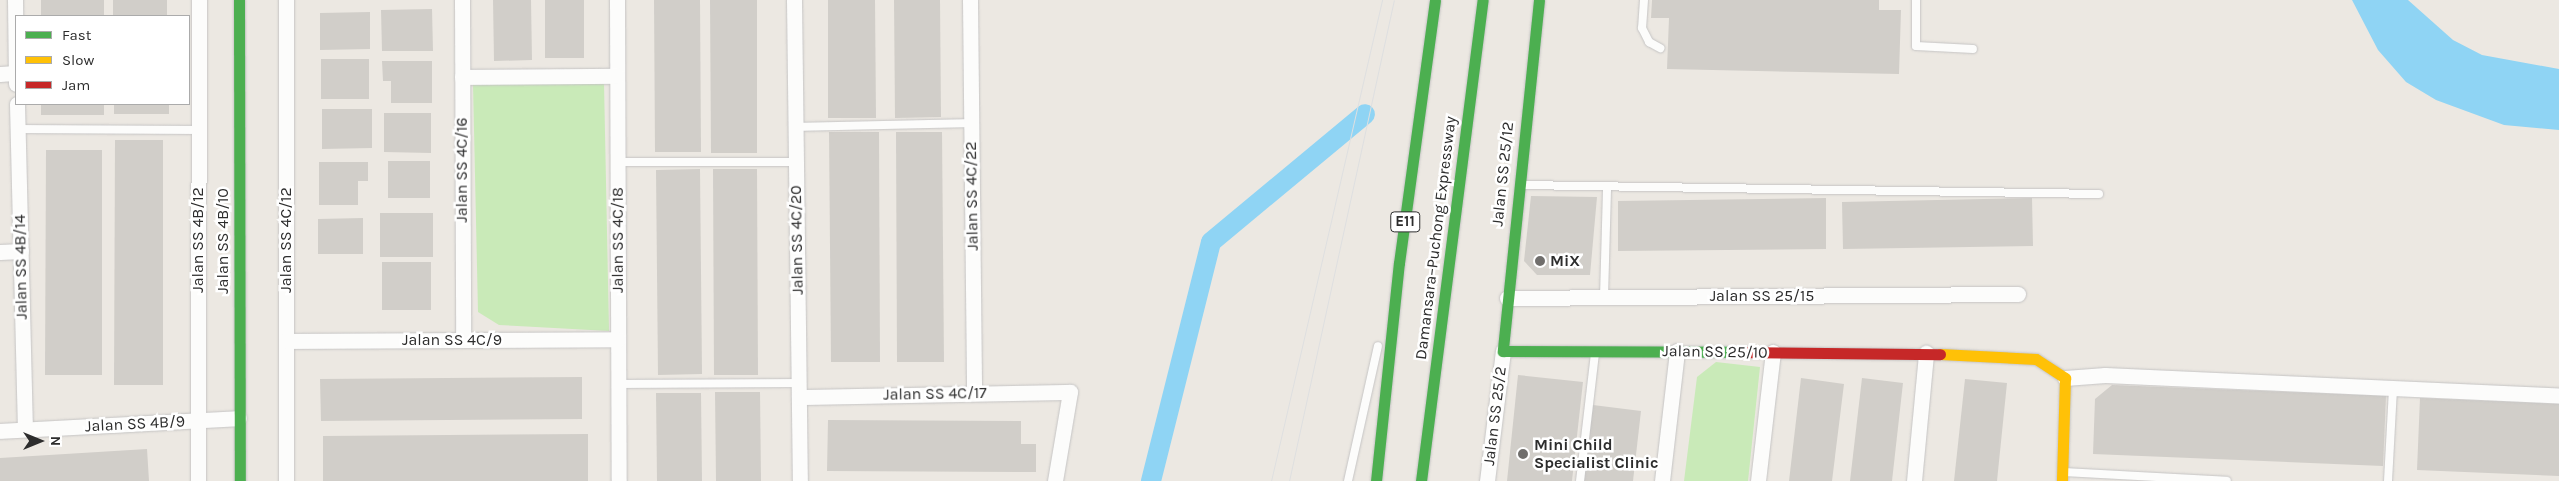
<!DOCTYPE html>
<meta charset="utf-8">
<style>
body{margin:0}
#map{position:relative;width:2559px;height:481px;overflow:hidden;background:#ece8e2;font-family:Karla,sans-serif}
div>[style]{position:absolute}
.green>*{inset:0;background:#c9eab8}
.water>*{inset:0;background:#8fd4f4}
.canal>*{height:20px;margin:-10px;padding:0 10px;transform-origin:10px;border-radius:10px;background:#8fd4f4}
.building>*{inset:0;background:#d1cec9}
.roads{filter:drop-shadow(0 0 1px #c5c4c4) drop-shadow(0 0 1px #c5c4c4)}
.lane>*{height:8px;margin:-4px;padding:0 4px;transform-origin:4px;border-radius:4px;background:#fcfcfb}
.street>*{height:15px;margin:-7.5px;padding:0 7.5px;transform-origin:7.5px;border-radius:7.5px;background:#fcfcfb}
.fast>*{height:11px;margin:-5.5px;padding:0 5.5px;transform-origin:5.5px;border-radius:5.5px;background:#4caf50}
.slow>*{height:11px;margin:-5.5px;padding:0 5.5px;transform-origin:5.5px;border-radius:5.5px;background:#ffc107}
.jam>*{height:11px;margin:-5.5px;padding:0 5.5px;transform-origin:5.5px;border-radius:5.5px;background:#c62828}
.tram>*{height:1px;margin:-0.5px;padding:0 0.5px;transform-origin:0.5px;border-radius:0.5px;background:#dedfe0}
.dots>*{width:14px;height:14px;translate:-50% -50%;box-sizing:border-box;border:2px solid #fff;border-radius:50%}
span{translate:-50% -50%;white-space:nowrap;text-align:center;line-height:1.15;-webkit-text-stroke:5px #fff;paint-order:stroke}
.shield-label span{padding:1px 4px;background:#fff;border:1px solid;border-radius:4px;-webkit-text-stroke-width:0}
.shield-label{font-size:15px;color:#2d2d2d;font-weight:700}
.street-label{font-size:16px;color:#2d2d2d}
.poi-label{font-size:16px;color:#2d2d2d;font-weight:700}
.left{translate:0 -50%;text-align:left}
.legend{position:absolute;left:15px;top:15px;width:175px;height:90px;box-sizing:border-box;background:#fff;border:1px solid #ababab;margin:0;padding:6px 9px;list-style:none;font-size:15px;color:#2d2d2d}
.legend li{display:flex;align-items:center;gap:10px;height:25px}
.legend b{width:25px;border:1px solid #ababab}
.north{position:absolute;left:15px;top:416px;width:50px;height:50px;-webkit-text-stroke:4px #fff;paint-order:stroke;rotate:90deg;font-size:14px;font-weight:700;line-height:20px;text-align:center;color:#2d2d2d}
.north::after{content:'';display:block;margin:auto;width:18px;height:22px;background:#2d2d2d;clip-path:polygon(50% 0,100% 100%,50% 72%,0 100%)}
</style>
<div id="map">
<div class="green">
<div style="clip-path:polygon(604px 83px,609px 331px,499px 325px,478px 312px,473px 84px)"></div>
<div style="clip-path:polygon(1716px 362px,1760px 367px,1748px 481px,1684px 481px,1697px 377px)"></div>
</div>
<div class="water">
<div style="clip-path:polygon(2352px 0,2408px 0,2453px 40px,2482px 55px,2559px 69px,2559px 130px,2504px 125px,2436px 100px,2406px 82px,2378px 50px)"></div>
</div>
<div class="canal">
<div style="left:1151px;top:481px;width:246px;rotate:-75.9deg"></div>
<div style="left:1211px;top:242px;width:200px;rotate:-39.7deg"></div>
</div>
<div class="building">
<div style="clip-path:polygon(41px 0,104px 0,104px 16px,41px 16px)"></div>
<div style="clip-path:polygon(113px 0,167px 0,167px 16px,113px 16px)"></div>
<div style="clip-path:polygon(493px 0,531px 0,532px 60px,494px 61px)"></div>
<div style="clip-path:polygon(545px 0,584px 0,584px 58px,545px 58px)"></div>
<div style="clip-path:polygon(654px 0,700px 0,701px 152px,655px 152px)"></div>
<div style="clip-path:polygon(710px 0,757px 0,757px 153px,711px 153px)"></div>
<div style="clip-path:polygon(828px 0,875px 0,876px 118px,828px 118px)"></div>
<div style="clip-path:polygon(894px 0,940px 0,941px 117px,895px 118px)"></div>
<div style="clip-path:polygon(1652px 0,1879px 0,1879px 10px,1901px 10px,1899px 74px,1667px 69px,1669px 18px,1651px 18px)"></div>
<div style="clip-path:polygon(432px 9px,433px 51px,382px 51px,381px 10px)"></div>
<div style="clip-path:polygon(370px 12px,370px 49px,320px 50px,320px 13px)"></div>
<div style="clip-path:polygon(321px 59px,369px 59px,369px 99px,321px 99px)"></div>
<div style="clip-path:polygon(382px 61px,432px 61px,432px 103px,391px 103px,391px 81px,383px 81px)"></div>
<div style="clip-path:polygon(41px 104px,104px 104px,104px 115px,41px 115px)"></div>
<div style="clip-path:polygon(114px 104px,169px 104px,169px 114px,114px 114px)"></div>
<div style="clip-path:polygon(322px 109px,372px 109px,372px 148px,322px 149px)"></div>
<div style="clip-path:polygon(384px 113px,431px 113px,431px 153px,384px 152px)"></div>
<div style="clip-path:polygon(829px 132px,879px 132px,880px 362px,831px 362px)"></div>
<div style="clip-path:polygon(896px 132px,942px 132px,944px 362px,897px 362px)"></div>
<div style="clip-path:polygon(115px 140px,163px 140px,163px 385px,114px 385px)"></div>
<div style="clip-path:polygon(46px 150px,102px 150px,102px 375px,45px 375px)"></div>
<div style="clip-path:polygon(388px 161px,430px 161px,430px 198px,388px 198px)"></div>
<div style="clip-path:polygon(319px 162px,368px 162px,368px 181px,358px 181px,358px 205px,319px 205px)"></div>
<div style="clip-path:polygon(700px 169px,702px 374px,658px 375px,656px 170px)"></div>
<div style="clip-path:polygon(713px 169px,757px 169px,758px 375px,714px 375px)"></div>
<div style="clip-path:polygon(1531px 196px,1597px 197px,1590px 275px,1537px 275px,1524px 261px)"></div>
<div style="clip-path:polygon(1826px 198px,1826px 249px,1618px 251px,1618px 201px)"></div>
<div style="clip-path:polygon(2032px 198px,2033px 246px,1843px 249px,1842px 202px)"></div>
<div style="clip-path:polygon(380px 213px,433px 213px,433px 257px,380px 257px)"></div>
<div style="clip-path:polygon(363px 218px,363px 254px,318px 254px,318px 219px)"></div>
<div style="clip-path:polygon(382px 262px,431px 262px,431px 310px,382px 310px)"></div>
<div style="clip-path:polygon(1518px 375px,1583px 382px,1572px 481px,1507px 481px)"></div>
<div style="clip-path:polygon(582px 377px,582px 419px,321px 421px,320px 379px)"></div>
<div style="clip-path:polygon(1801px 378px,1844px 384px,1832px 481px,1789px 481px)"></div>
<div style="clip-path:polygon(1862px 378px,1903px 383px,1892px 481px,1850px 481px)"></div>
<div style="clip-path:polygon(1965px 379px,2007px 383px,1997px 481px,1954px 481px)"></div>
<div style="clip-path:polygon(2112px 385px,2386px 396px,2383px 466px,2093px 454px,2095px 399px)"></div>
<div style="clip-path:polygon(715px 392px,760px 392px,761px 481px,716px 481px)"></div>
<div style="clip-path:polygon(656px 393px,701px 393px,702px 481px,657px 481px)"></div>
<div style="clip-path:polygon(2420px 398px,2559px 404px,2559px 476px,2417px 470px)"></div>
<div style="clip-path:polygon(1593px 405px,1641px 411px,1633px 481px,1584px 481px)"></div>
<div style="clip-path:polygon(828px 420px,1021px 421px,1021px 444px,1036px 444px,1036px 472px,827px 471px)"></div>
<div style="clip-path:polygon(588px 434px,588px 481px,323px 481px,323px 436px)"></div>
<div style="clip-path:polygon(147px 449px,149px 481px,0 481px,0 458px)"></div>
</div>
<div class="roads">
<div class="lane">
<div style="left:1644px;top:0;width:28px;rotate:94deg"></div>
<div style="left:1642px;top:28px;width:16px;rotate:63deg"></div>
<div style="left:1649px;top:42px;width:13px;rotate:29deg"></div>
<div style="left:1916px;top:0;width:46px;rotate:90deg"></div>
<div style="left:1916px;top:46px;width:57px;rotate:3deg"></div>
<div style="left:796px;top:127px;width:175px;rotate:-1.3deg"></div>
<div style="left:18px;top:129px;width:180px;rotate:0.3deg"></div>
<div style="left:617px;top:162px;width:179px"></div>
<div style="left:1521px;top:185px;width:578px;rotate:0.89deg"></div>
<div style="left:1604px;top:297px;width:110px;rotate:-88.4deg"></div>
<div style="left:618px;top:384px;width:181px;rotate:-0.3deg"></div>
<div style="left:2063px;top:472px;width:164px;rotate:3.1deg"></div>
<div style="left:1348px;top:481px;width:138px;rotate:-77.5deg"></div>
<div style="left:1580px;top:481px;width:129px;rotate:-83.3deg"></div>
<div style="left:2388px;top:481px;width:93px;rotate:-86.9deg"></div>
</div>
<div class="street">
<div style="left:15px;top:0;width:84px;rotate:89.3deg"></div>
<div style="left:286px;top:0;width:481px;rotate:90deg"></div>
<div style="left:462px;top:0;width:340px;rotate:89.8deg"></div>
<div style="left:617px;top:0;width:481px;rotate:89.8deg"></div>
<div style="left:794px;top:0;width:481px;rotate:89.3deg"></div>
<div style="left:970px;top:0;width:393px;rotate:89.4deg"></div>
<div style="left:0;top:74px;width:16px;rotate:-4deg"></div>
<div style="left:462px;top:77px;width:155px;rotate:-0.4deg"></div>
<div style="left:17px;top:104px;width:325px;rotate:88.6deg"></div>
<div style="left:0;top:252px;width:21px;rotate:-3deg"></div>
<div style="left:1507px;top:298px;width:511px;rotate:-0.45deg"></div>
<div style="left:286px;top:341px;width:332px;rotate:-0.3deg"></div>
<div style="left:2065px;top:378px;width:40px;rotate:-4.3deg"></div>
<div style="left:2105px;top:375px;width:454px;rotate:2.6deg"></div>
<div style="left:799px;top:397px;width:271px;rotate:-1.1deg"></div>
<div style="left:1070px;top:392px;width:90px;rotate:99.6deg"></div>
<div style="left:0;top:431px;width:239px;rotate:-3.1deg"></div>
<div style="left:198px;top:481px;width:481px;rotate:-89.9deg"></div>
<div style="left:1487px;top:481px;width:131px;rotate:-83deg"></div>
<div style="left:1662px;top:481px;width:131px;rotate:-83.4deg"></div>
<div style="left:1758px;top:481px;width:130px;rotate:-83.4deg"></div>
<div style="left:1914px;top:481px;width:129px;rotate:-84.6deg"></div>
</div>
<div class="fast">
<div style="left:239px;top:0;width:481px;rotate:89.9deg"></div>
<div style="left:1539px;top:0;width:353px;rotate:95.9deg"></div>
<div style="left:1503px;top:351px;width:231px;rotate:0.2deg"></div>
<div style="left:1376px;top:481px;width:219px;rotate:-84deg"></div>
<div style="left:1399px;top:263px;width:265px;rotate:-82.2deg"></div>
<div style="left:1421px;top:481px;width:485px;rotate:-82.7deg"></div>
</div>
<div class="slow">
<div style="left:1940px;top:354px;width:96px;rotate:3deg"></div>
<div style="left:2036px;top:359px;width:35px;rotate:33deg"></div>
<div style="left:2065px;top:378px;width:103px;rotate:91.7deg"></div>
</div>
<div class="jam">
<div style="left:1734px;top:352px;width:206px;rotate:0.6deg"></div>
</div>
</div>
<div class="tram">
<div style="left:1271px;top:481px;width:494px;rotate:-77deg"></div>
<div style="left:1289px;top:481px;width:492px;rotate:-77.7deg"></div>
</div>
<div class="dots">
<div style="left:1540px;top:261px;background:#706e6c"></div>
<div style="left:1523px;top:454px;background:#706e6c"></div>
</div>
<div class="shield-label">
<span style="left:1405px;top:222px">E11</span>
</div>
<div class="street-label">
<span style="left:462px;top:170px;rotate:-90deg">Jalan SS 4C/16</span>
<span style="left:1503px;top:174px;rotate:-84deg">Jalan SS 25/12</span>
<span style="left:972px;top:196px;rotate:-91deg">Jalan SS 4C/22</span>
<span style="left:1436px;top:238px;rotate:-83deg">Damansara–Puchong Expressway</span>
<span style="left:198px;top:240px;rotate:-90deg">Jalan SS 4B/12</span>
<span style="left:286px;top:240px;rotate:-90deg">Jalan SS 4C/12</span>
<span style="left:618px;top:240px;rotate:-90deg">Jalan SS 4C/18</span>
<span style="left:797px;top:240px;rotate:-91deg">Jalan SS 4C/20</span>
<span style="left:223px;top:241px;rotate:-90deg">Jalan SS 4B/10</span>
<span style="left:21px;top:267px;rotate:-91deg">Jalan SS 4B/14</span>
<span style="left:1762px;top:296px">Jalan SS 25/15</span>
<span style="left:452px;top:340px">Jalan SS 4C/9</span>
<span style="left:1715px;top:352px;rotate:1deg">Jalan SS 25/10</span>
<span style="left:935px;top:394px;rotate:-1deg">Jalan SS 4C/17</span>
<span style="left:1495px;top:416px;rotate:-83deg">Jalan SS 25/2</span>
<span style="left:135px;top:424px;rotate:-3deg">Jalan SS 4B/9</span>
</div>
<div class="poi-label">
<span class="left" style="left:1550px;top:261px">MiX</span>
<span class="left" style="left:1534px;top:454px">Mini Child<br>Specialist Clinic</span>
</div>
<ul class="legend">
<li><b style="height:6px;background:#4caf50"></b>Fast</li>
<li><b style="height:6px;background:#ffc107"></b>Slow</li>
<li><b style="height:6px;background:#c62828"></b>Jam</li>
</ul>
<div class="north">N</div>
</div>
